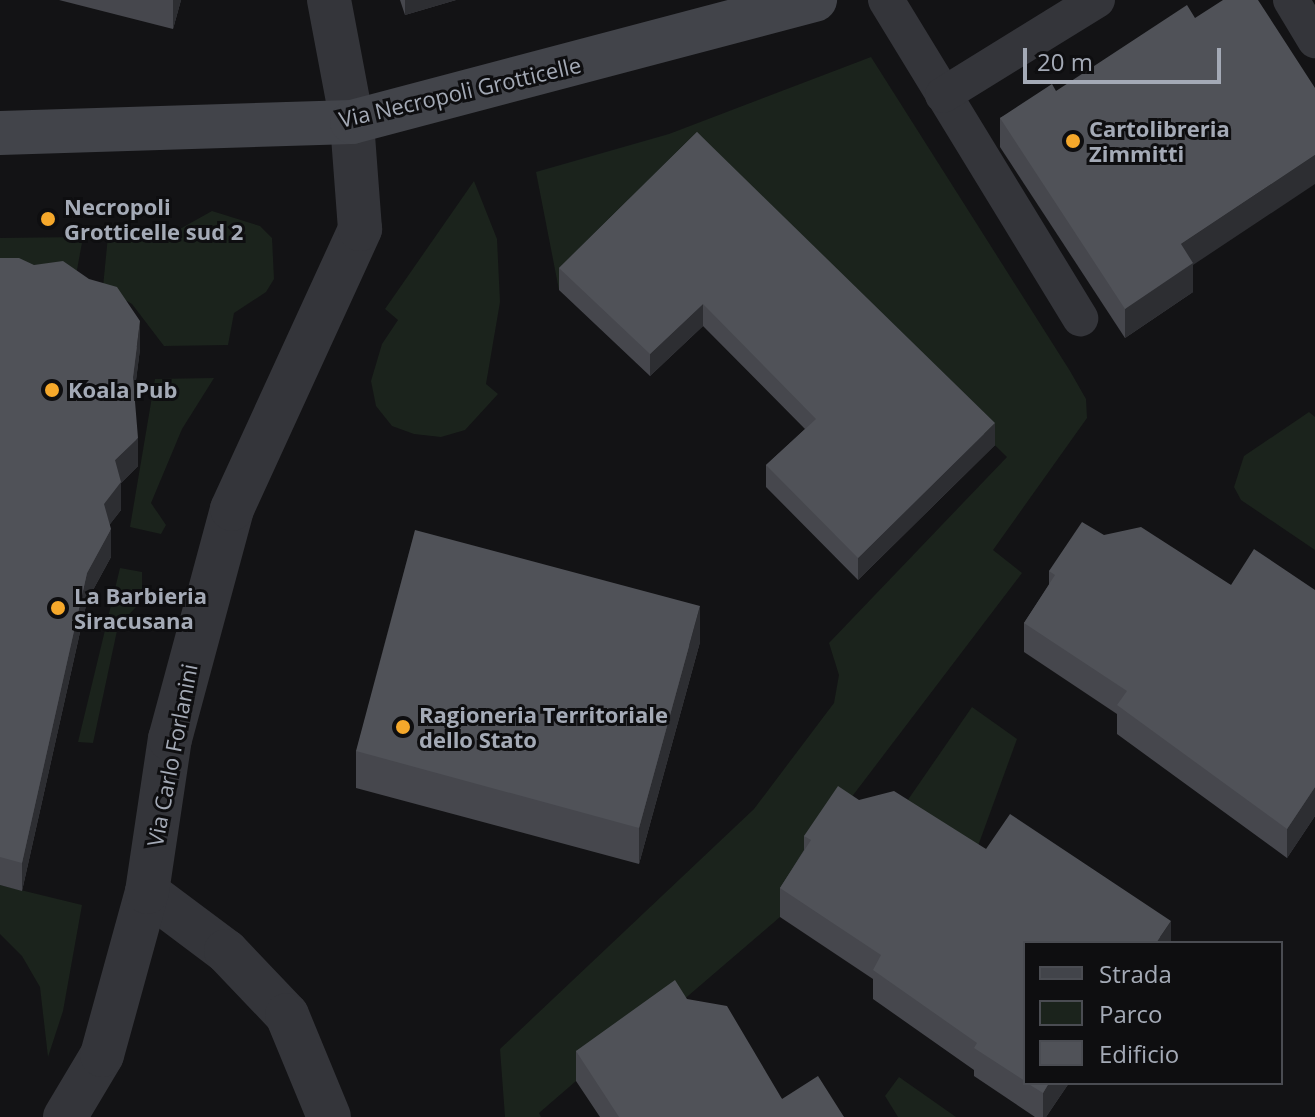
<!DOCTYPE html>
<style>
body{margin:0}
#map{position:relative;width:1315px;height:1117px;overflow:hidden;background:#131315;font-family:"Open Sans",sans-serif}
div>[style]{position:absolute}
.green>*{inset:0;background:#1b231c}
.service>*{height:36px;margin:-18px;padding:0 18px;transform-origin:18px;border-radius:18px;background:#34353a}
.minor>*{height:44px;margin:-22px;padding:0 22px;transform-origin:22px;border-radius:22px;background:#34353a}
.tertiary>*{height:44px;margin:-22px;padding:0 22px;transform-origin:22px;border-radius:22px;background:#34353a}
.secondary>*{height:44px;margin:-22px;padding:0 22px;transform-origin:22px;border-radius:22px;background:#42444a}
.wall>*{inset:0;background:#46474d}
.shaded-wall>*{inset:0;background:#2d2e32}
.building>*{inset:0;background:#505258}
.dots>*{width:22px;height:22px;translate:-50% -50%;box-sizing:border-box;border:4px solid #0e0e10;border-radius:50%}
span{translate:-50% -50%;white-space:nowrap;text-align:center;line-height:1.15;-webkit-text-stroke:6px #0e0e10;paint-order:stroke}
.street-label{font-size:22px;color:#a4aab6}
.poi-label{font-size:22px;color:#a4aab6;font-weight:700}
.left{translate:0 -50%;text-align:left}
.legend{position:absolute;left:1023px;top:941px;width:260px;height:144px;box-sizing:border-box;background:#0e0e10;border:2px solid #4a4c52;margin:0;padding:10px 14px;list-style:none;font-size:24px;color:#a4aab6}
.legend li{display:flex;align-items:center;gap:16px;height:40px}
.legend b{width:40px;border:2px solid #4a4c52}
.scale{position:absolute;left:1023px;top:48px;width:198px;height:36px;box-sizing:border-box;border:4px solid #a4aab6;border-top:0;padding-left:10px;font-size:24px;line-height:28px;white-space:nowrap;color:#a4aab6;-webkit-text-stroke:6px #0e0e10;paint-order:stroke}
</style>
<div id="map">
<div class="green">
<div style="clip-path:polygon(871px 57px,1070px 371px,1086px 399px,1087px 418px,993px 550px,1022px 573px,838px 815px,780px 917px,625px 1050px,576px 1081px,539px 1113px,541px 1117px,505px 1117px,500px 1049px,754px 809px,834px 703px,839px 675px,829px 643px,1007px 457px,697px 154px,559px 290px,536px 172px,669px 134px)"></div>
<div style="clip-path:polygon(474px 181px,497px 239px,500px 302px,486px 384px,498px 394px,465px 430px,441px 437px,414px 434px,392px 426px,376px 406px,371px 381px,382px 344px,398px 320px,385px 309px)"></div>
<div style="clip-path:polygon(212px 211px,260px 226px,272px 238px,274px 279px,266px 292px,234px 313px,228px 345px,164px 346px,132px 304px,103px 287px,108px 236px,162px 239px)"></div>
<div style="clip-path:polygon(83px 237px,75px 281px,0 269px,0 238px)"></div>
<div style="clip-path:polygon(214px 378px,182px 429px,151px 503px,166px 525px,161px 534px,130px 527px,155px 379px)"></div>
<div style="clip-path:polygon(1309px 412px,1315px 417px,1315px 550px,1241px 500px,1234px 487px,1244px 456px)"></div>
<div style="clip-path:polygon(120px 568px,142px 572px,142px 588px,136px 607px,118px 626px,93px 743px,78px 742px)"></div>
<div style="clip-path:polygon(972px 707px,1017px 739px,978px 846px,894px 820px)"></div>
<div style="clip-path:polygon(0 885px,82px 905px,63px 1011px,48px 1057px,40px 987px,22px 956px,0 934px)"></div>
<div style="clip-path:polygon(899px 1077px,956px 1117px,898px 1117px,885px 1096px)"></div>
</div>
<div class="service">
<div style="left:886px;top:0;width:373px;rotate:58.6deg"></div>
<div style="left:1291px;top:0;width:47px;rotate:59deg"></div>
<div style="left:943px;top:95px;width:181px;rotate:-31.7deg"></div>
</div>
<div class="minor">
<div style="left:329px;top:0;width:124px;rotate:79.3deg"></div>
<div style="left:147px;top:892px;width:99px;rotate:36.8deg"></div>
<div style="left:226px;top:951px;width:88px;rotate:46.4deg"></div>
<div style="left:287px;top:1015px;width:110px;rotate:67.6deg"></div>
</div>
<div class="tertiary">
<div style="left:65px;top:1117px;width:72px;rotate:-59.2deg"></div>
<div style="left:102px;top:1055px;width:169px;rotate:-74.6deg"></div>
<div style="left:147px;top:892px;width:155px;rotate:-81.5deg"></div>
<div style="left:170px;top:739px;width:238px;rotate:-74.9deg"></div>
<div style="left:232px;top:509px;width:308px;rotate:-65.4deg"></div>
<div style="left:360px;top:229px;width:107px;rotate:-94.3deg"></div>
</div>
<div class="secondary">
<div style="left:0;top:133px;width:352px;rotate:-1.8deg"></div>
<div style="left:352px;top:122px;width:479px;rotate:-14.8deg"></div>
</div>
<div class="wall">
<div style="clip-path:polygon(59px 0,181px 0,173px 29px)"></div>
<div style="clip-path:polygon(400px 0,456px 0,405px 15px)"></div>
<div style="clip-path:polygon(1056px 91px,1193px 265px,1193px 292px,1125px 338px,1000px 147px,1000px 118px)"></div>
<div style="clip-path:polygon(697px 132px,995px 445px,858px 580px,766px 487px,766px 465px,805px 429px,703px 326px,650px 376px,559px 290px,559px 268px)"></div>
<div style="clip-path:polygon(0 258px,140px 349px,134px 395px,138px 466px,121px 483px,121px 510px,110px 524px,111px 557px,87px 601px,22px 891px,0 885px)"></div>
<div style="clip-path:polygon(1104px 535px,1231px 585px,1315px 590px,1315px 816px,1287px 858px,1117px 734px,1117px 714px,1024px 652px,1024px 623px,1049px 585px,1049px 571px)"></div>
<div style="clip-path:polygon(700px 642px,639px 864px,356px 788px,356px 751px)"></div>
<div style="clip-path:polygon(859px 800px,986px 849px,1171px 943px,1025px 943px,1025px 1083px,1069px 1083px,1046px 1117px,1035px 1117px,974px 1076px,974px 1070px,873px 999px,873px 979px,780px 917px,780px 888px,804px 850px,804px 836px)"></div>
<div style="clip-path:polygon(687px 999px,782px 1099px,844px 1117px,600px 1117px,576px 1081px,576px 1051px)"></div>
</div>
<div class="shaded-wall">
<div style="clip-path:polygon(173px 0,181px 0,173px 29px)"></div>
<div style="clip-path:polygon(405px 0,456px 0,405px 15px)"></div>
<div style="clip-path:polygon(1315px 155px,1315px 184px,1193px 265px,1193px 292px,1125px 338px,1125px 309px,1181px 244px)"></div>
<div style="clip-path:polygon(703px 304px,703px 326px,650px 376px,650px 354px)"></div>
<div style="clip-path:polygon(140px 321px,140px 349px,133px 405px,133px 377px)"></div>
<div style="clip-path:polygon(995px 423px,995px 445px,858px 580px,858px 558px)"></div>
<div style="clip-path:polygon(138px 438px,138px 466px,121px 483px,121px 510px,104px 532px,104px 504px,115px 460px)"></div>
<div style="clip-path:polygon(111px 529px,111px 557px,87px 601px,22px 891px,22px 863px,87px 573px)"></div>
<div style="clip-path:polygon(700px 606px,700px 642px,639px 864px,639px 828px)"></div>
<div style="clip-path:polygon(1315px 787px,1315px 816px,1287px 858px,1287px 829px)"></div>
<div style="clip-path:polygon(1171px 921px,1171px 943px,1156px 943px)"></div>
<div style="clip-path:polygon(1049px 1083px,1069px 1083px,1046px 1117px,1043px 1117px,1043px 1093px)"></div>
</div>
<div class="building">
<div style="clip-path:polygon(1223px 0,1258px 0,1315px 88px,1315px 155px,1181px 244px,1193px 263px,1125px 309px,1000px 118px,1052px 84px,1056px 91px,1187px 5px,1195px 18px)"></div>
<div style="clip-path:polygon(697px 132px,995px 423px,858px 558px,766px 465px,816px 419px,703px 304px,650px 354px,559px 268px)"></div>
<div style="clip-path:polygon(0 258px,19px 258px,34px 265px,63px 261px,89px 279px,117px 287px,140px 321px,133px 377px,138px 438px,115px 460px,121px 482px,104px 504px,111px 529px,87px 573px,22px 863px,0 857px)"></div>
<div style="clip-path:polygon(1082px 522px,1104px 535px,1141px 527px,1231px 585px,1254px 549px,1315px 590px,1315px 787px,1287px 829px,1117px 705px,1127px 691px,1024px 623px,1055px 575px,1049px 571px)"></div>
<div style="clip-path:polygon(415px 530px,700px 606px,639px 828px,356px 751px)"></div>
<div style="clip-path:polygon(838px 786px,859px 800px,894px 791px,986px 849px,1010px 814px,1171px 921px,1156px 943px,1025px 943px,1025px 1081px,974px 1048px,977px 1043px,873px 970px,881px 955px,780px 888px,811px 840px,804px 836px)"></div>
<div style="clip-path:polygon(675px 980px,687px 999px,727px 1006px,782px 1099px,818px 1076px,844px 1117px,619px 1117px,576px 1051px)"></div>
<div style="clip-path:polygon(1027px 1083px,1049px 1083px,1043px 1093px)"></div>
</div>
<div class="dots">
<div style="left:1073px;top:141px;background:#f5a82b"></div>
<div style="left:48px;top:219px;background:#f5a82b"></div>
<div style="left:52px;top:390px;background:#f5a82b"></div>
<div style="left:58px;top:608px;background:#f5a82b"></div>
<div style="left:403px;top:727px;background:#f5a82b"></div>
</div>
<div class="street-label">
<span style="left:460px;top:92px;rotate:-13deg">Via Necropoli Grotticelle</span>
<span style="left:172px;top:755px;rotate:-79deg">Via Carlo Forlanini</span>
</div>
<div class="poi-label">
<span class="left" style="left:1089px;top:141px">Cartolibreria<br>Zimmitti</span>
<span class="left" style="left:64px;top:219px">Necropoli<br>Grotticelle sud 2</span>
<span class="left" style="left:68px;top:390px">Koala Pub</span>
<span class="left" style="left:74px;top:608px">La Barbieria<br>Siracusana</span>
<span class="left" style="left:419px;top:727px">Ragioneria Territoriale<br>dello Stato</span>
</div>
<ul class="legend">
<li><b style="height:10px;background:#42444a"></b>Strada</li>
<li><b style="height:22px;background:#1b231c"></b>Parco</li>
<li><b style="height:22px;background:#505258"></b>Edificio</li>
</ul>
<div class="scale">20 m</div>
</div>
